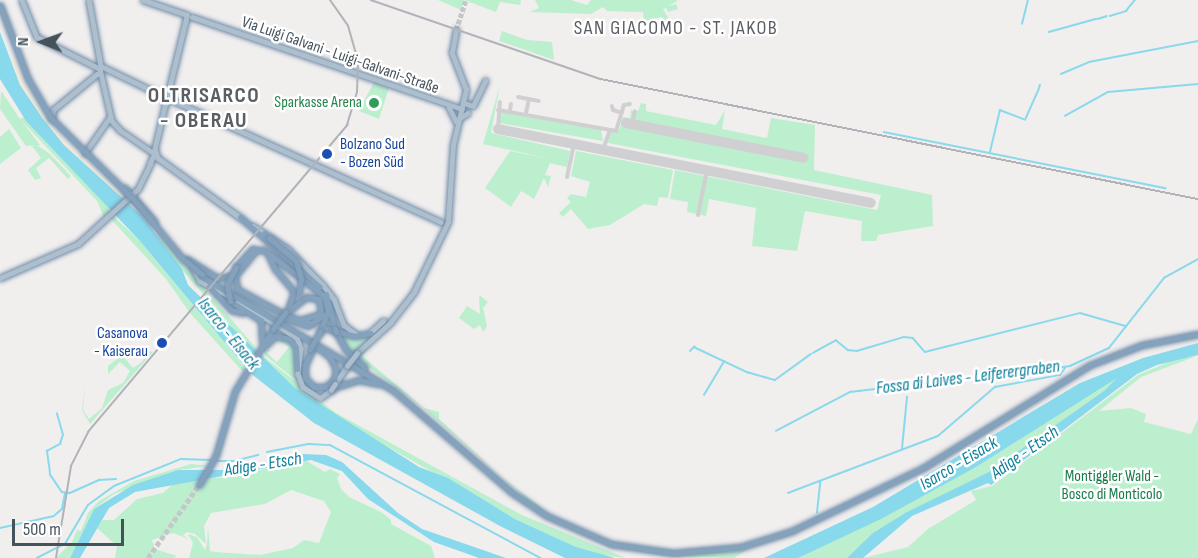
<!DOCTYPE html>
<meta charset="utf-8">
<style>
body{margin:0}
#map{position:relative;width:1198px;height:558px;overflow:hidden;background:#f1eeee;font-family:"Sofia Sans Condensed",sans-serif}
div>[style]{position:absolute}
.green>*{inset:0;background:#bcefce}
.sand>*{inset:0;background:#f2ecde}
.water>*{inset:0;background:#89d9ec}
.stream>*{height:1.5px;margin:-0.75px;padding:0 0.75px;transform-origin:0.75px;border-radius:0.75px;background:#89d9ec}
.river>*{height:4px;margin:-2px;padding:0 2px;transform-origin:2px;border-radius:2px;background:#89d9ec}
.taxiway>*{height:4px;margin:-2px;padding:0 2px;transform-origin:2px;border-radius:2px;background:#d0d0d3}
.runway>*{height:10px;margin:-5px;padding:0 5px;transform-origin:5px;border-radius:5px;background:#d0d0d3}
.major-tunnel>*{height:4.5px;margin-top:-2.25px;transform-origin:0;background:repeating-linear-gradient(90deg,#c6c7c9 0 4.5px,transparent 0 6.5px)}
.highway-tunnel>*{height:5px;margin-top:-2.5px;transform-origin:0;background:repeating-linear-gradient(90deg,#c6c7c9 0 5px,transparent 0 7.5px)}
.roads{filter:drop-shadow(0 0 2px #718da9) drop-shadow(0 0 2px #718da9)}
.major>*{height:4.5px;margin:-2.25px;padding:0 2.25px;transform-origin:2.25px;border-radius:2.25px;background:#adbecd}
.highway>*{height:5px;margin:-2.5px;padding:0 2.5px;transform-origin:2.5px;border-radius:2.5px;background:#85a2bd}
.rail>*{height:1.5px;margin:-0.75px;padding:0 0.75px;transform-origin:0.75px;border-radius:0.75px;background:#b0b3b8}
.bridges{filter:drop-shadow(0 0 2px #718da9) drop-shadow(0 0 2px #718da9)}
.major-bridge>*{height:4.5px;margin:-2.25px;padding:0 2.25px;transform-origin:2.25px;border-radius:2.25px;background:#adbecd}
.highway-bridge>*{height:5px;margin:-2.5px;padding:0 2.5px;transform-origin:2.5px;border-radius:2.5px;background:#85a2bd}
.dots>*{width:16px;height:16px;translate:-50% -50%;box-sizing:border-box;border:3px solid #fff;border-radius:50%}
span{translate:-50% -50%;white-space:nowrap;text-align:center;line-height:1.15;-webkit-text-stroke:5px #fff;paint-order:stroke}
.street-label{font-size:16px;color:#46525b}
.leisure-label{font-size:16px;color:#27864d}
.right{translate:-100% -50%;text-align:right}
.transit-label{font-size:16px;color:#164399}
.left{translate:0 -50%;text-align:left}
.park-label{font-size:16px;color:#167d48}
.water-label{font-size:18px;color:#0c7f9a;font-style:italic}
.quarter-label{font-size:20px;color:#5b5e63;letter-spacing:1.5px}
.district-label{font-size:22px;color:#5b5e63;font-weight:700;letter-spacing:1.5px}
.north{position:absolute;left:12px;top:12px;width:60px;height:60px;-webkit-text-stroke:4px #fff;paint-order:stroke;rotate:271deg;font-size:16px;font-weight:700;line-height:24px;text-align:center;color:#46525b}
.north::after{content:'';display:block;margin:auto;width:21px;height:27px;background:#46525b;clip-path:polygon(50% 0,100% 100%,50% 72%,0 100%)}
.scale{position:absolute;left:12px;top:519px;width:112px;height:27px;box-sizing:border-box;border:3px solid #46525b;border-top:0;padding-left:8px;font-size:18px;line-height:21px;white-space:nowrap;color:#46525b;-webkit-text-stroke:4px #fff;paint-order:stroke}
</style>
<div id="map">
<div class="green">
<div style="clip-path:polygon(438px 0,521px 0,520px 5px,500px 2px,496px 12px,464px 0,461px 10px)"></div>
<div style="clip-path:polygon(535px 0,571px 0,587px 5px,591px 0,678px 0,669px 6px,676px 4px,678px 9px,668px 12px,666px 8px,663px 9px,670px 21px,666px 30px,662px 17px,644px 21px,643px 12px,607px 11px,603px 7px,591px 14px,530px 12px,539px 8px)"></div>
<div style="clip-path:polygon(502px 31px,527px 40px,552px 42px,554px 60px,499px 41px)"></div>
<div style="clip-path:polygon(374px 82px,389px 88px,379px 119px,359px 111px)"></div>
<div style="clip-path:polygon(500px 85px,491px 133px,570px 151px,567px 167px,550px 163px,545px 175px,551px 176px,548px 187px,544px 178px,534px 199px,521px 191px,511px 207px,485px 188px,510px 151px,551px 159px,483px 144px)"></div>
<div style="clip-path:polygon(1px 91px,20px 119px,24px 117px,105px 203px,111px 213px,105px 219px,97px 201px,21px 120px,40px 145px,26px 146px,0 109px)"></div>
<div style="clip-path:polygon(641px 103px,646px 104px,646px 111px,716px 125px,725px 110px,722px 129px,767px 138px,771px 118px,815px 125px,814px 170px,932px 195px,933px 226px,878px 235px,876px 241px,861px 241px,862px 221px,805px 211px,797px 251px,752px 246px,756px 208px,709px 199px,706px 216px,687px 212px,688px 202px,670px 199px,675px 170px,877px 210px,881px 195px,608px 143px,610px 131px,619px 130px,623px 117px,630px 118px,631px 110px,638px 111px)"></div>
<div style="clip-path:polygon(504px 111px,601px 130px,603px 141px,500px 123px,500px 114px)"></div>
<div style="clip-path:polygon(9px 129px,21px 148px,0 164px,0 137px)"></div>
<div style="clip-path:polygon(37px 145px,50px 154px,71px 176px,68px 179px,49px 158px,36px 168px,41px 178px,35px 180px,28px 170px,41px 158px,32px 146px)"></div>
<div style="clip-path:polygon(576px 151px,673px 170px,668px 198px,659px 197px,657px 206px,644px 204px,610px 225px,588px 229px,571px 209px,563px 217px,559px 213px,571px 202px,567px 198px,571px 194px,586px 197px,590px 182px,571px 176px)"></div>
<div style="clip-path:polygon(113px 216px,140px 241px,245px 368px,243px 372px,190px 313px,166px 279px,111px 219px)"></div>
<div style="clip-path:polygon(157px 233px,263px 356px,336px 413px,522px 515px,626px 558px,601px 555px,576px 547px,515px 519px,337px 418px,295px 388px,245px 342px,162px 247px)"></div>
<div style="clip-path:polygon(479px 295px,488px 302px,483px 308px,487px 326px,483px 332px,480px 325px,474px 329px,459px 318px,467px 306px,480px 314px)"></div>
<div style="clip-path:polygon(383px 324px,385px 325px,362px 345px,374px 337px,375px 340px,362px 356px,424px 408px,439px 412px,439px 419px,502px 477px,550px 514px,528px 500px,422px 407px,351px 354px,337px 332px,349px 335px,374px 332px)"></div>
<div style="clip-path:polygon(281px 337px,293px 343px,299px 383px,266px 356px,263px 350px,270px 350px,267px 353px,277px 362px,289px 347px,280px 341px)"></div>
<div style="clip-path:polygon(133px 347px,153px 352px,90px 424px,82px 410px,85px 386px,83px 410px,89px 419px,102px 408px,108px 390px,123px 383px,130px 371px,120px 362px,108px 374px,108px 366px,122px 355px,133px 368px,142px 362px,146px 354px)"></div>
<div style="clip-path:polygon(1197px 356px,1141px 377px,1099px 411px,1131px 408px,1146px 414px,1144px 422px,1191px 434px,1198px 419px,1198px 558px,863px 558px,908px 547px,928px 529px,976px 500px,971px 491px,992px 486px,1138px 375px,1176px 359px)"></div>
<div style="clip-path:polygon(1117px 377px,1118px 381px,1019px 457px,922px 507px,856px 558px,797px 558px,976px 467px)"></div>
<div style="clip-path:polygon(305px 460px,325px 472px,330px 469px,340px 474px,337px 478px,341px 489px,349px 497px,381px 512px,391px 520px,391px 524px,431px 546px,435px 558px,189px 558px,193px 543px,188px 534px,197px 537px,205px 550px,207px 544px,208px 527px,210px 551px,214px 552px,260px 555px,293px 548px,304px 540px,319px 543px,331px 512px,324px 501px,291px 490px,265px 504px,211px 513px,204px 526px,206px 544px,195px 534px,187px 532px,183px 535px,189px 539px,173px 533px,152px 540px,155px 549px,177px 556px,173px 558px,115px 558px,117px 546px,97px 528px,103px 520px,114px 520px,137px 499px,163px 493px,176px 481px,229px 477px)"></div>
<div style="clip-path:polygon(191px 464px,209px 466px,178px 470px,114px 494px,94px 509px,70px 558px,56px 558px,72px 542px,77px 530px,81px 531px,88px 513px,99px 501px,134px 481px)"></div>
<div style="clip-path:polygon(592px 541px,663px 554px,745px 551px,734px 558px,663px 556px)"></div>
</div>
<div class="sand">
<div style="clip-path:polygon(16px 56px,35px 100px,57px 132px,143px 215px,156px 237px,142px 216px,64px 145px,43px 119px,20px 85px,10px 58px)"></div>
</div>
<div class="water">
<div style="clip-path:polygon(0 32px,20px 85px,43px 119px,64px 145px,142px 216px,182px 269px,188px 285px,295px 388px,419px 467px,448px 478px,515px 519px,576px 547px,615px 558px,565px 558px,500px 526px,314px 423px,249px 372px,140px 241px,26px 121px,0 79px)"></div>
<div style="clip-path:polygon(1198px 343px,1198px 355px,1157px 365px,1137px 374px,991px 485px,988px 483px,912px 516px,863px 558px,847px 558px,873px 533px,907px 512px,989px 472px,1104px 391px,1117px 378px,976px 467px,881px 519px,798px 558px,764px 558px,873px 507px,1080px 383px,1143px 358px)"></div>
<div style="clip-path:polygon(302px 454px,326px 455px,342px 462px,398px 513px,422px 529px,506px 558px,479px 558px,434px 542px,368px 499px,342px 471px,311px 460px,135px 492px,109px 508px,80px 558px,70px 558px,94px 509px,133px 485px,178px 470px,232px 470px)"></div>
</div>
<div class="stream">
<div style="left:1110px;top:16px;width:17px;rotate:-17deg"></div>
<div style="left:1126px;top:11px;width:14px;rotate:-51deg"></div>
<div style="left:1098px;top:19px;width:9px;rotate:-18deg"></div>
<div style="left:1022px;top:24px;width:25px;rotate:-76deg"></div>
<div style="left:1049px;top:32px;width:49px;rotate:-15.5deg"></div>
<div style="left:1061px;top:74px;width:30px;rotate:-23deg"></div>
<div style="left:1089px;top:62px;width:111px;rotate:-10.9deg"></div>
<div style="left:1038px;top:91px;width:6px;rotate:-72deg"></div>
<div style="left:1065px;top:116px;width:49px;rotate:-29.2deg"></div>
<div style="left:1108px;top:92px;width:90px;rotate:-5.1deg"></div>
<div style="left:1025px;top:120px;width:30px;rotate:-66deg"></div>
<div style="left:884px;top:132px;width:287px;rotate:11.3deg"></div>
<div style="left:990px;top:152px;width:43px;rotate:-76.6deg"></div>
<div style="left:1000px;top:110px;width:25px;rotate:21deg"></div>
<div style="left:690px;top:351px;width:6px;rotate:-45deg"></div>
<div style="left:694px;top:347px;width:59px;rotate:25.3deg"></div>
<div style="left:747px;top:372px;width:29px;rotate:16deg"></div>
<div style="left:775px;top:380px;width:44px;rotate:-35.8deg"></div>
<div style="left:813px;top:353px;width:26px;rotate:-29deg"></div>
<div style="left:836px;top:340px;width:16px;rotate:40deg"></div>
<div style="left:848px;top:350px;width:9px;rotate:6deg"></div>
<div style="left:857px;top:351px;width:49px;rotate:-16.6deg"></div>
<div style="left:904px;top:337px;width:9px;rotate:6deg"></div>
<div style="left:913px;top:338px;width:18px;rotate:49deg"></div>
<div style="left:925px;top:352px;width:160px;rotate:-14.1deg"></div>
<div style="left:1080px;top:313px;width:48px;rotate:15.8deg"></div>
<div style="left:704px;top:395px;width:39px;rotate:-59deg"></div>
<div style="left:776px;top:431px;width:84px;rotate:-27.8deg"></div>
<div style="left:850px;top:392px;width:222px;rotate:-6.7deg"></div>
<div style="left:1070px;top:366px;width:43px;rotate:-24.8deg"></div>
<div style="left:1109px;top:348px;width:89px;rotate:-51.8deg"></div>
<div style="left:1164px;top:278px;width:39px;rotate:-29deg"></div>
<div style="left:902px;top:449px;width:52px;rotate:-84.5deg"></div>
<div style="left:267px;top:452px;width:43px;rotate:-10.8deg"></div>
<div style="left:309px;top:444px;width:21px;rotate:3deg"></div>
<div style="left:330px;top:445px;width:239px;rotate:28.2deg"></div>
<div style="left:215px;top:461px;width:19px"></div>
<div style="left:234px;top:461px;width:25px;rotate:-14deg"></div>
<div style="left:50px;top:473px;width:22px;rotate:-98deg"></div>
<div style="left:47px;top:451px;width:15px;rotate:-28deg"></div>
<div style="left:60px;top:444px;width:9px;rotate:-72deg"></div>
<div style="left:63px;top:435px;width:22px;rotate:-106deg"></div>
<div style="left:50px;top:474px;width:22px;rotate:56deg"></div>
<div style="left:62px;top:492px;width:8px;rotate:7deg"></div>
<div style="left:70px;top:493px;width:32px;rotate:-24deg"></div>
<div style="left:99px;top:480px;width:17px;rotate:-3deg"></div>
<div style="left:788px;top:493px;width:160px;rotate:-20.8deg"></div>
<div style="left:938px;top:436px;width:75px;rotate:-40.7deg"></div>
<div style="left:995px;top:387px;width:66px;rotate:-10.5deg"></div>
<div style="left:1060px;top:375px;width:9px;rotate:-54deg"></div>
<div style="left:817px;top:513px;width:31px;rotate:-84deg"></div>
<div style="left:55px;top:515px;width:9px;rotate:-41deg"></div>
<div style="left:62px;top:509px;width:16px;rotate:-79deg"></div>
<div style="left:0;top:528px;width:55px;rotate:-12.5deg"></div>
<div style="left:37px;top:558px;width:31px;rotate:-27deg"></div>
<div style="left:65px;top:544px;width:45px;rotate:-59.5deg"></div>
<div style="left:88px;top:505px;width:32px;rotate:-36deg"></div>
<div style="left:114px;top:486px;width:72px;rotate:-21.9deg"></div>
<div style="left:181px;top:459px;width:29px;rotate:2deg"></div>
</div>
<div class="river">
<div style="left:216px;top:315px;width:39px;rotate:54deg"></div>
</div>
<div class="taxiway">
<div style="left:518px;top:97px;width:21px;rotate:11deg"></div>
<div style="left:612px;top:106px;width:4px;rotate:76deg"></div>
<div style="left:613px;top:110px;width:9px;rotate:18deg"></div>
<div style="left:498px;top:110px;width:120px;rotate:10.1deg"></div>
<div style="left:616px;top:131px;width:27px;rotate:-73deg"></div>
<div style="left:624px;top:105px;width:6px;rotate:-9deg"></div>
<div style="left:510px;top:110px;width:6px;rotate:-81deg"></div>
<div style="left:526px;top:113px;width:14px;rotate:-78deg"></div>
<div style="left:632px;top:124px;width:13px;rotate:-77deg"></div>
<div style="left:498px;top:129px;width:27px;rotate:-86deg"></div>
<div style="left:599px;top:149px;width:5px;rotate:-22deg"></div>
<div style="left:604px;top:147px;width:18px;rotate:-71deg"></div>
<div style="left:567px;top:177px;width:34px;rotate:-78deg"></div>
<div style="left:698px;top:215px;width:46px;rotate:-78.7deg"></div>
</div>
<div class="runway">
<div style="left:626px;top:123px;width:181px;rotate:11.1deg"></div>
<div style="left:498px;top:129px;width:380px;rotate:11.2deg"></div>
</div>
<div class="major-tunnel">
<div style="left:456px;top:30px;width:32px;rotate:-72deg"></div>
</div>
<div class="highway-tunnel">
<div style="left:148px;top:558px;width:89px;rotate:-55.1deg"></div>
</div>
<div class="roads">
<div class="major">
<div style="left:22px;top:0;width:40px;rotate:68deg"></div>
<div style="left:37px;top:37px;width:71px;rotate:26.9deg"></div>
<div style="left:100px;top:69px;width:53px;rotate:77deg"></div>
<div style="left:112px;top:121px;width:12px;rotate:48deg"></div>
<div style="left:120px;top:130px;width:42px;rotate:34.4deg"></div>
<div style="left:155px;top:154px;width:11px;rotate:117deg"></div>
<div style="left:89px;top:0;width:67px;rotate:79.7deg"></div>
<div style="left:101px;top:66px;width:69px;rotate:25.8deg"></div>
<div style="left:163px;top:96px;width:8px;rotate:67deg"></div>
<div style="left:166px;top:103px;width:47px;rotate:103.4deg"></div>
<div style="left:155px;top:149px;width:9px;rotate:72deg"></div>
<div style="left:158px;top:158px;width:102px;rotate:35.9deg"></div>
<div style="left:143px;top:0;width:46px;rotate:18.8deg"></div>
<div style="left:192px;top:17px;width:285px;rotate:18.8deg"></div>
<div style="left:172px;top:100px;width:295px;rotate:24.4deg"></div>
<div style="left:172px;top:100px;width:8px;rotate:-120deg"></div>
<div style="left:168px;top:93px;width:80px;rotate:-76.3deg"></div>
<div style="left:464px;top:103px;width:9px;rotate:18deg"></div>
<div style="left:473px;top:106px;width:28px;rotate:-64deg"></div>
<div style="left:449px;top:107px;width:16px;rotate:63deg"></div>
<div style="left:460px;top:118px;width:9px;rotate:-32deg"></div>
<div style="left:52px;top:119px;width:9px;rotate:-84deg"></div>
<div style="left:53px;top:110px;width:57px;rotate:-39.3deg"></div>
<div style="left:85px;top:153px;width:44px;rotate:-55.2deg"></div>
<div style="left:125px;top:188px;width:45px;rotate:48.6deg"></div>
<div style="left:253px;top:226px;width:42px;rotate:33.3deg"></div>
<div style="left:288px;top:249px;width:50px;rotate:45.8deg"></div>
<div style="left:323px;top:285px;width:18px;rotate:52deg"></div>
<div style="left:334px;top:299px;width:28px;rotate:69deg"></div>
<div style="left:344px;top:325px;width:15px;rotate:37deg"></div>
<div style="left:192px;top:266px;width:17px;rotate:62deg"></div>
<div style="left:200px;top:281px;width:35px;rotate:27deg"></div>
<div style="left:0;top:278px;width:85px;rotate:-23.6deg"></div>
<div style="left:78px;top:244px;width:81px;rotate:-42.5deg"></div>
<div style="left:138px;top:189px;width:28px;rotate:-64deg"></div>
<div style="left:238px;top:301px;width:70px;rotate:32.1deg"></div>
<div style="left:297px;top:338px;width:11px;rotate:68deg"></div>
<div style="left:301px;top:348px;width:26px;rotate:97deg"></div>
<div style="left:298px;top:374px;width:14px;rotate:69deg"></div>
<div style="left:303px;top:387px;width:20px;rotate:33deg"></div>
<div style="left:320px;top:398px;width:14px;rotate:-36deg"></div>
<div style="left:370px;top:333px;width:18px;rotate:-43deg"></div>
<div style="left:357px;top:353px;width:45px;rotate:-42.3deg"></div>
<div style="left:390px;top:323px;width:39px;rotate:-52deg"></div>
<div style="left:414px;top:292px;width:78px;rotate:-64.1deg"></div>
<div style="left:448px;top:222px;width:77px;rotate:-86.3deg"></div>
<div style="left:453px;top:145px;width:57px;rotate:-76.7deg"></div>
<div style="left:466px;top:90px;width:40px;rotate:-111deg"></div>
<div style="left:452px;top:53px;width:23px;rotate:-80deg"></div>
<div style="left:335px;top:384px;width:22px;rotate:-56deg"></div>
</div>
<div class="highway">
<div style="left:240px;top:217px;width:106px;rotate:41.2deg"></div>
<div style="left:264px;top:233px;width:7px;rotate:45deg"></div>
<div style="left:268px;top:254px;width:17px;rotate:65deg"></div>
<div style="left:275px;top:269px;width:30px;rotate:50deg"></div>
<div style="left:294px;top:292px;width:18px;rotate:109deg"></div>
<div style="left:187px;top:259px;width:36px;rotate:32deg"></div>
<div style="left:217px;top:278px;width:16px;rotate:-7deg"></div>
<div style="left:236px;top:267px;width:25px;rotate:-48deg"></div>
<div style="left:200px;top:276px;width:224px;rotate:30.6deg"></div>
<div style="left:393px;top:390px;width:156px;rotate:40.8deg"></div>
<div style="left:511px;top:492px;width:43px;rotate:33.7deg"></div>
<div style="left:547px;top:516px;width:70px;rotate:23.6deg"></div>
<div style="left:611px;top:544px;width:63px;rotate:8.3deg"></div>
<div style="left:673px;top:553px;width:68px;rotate:-5deg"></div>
<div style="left:741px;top:547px;width:53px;rotate:-17.4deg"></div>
<div style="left:792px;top:531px;width:145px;rotate:-25.7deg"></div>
<div style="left:923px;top:468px;width:196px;rotate:-31.7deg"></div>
<div style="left:1090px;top:365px;width:56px;rotate:-21deg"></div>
<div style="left:1142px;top:345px;width:57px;rotate:-11.1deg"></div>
<div style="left:209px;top:286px;width:33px;rotate:47deg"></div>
<div style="left:231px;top:310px;width:12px;rotate:14deg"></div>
<div style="left:326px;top:294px;width:36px;rotate:76deg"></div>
<div style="left:230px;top:301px;width:36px;rotate:32deg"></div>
<div style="left:261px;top:320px;width:21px;rotate:87deg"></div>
<div style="left:290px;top:310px;width:21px;rotate:-39deg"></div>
<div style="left:306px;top:297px;width:13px;rotate:9deg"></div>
<div style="left:319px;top:299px;width:15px;rotate:82deg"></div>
<div style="left:321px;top:314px;width:19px;rotate:164deg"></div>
<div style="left:286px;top:318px;width:23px;rotate:20deg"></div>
<div style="left:308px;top:326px;width:19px;rotate:-35deg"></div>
<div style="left:313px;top:324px;width:27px;rotate:-163deg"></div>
<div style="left:287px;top:316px;width:57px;rotate:-151.6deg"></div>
<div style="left:237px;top:289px;width:13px;rotate:-99deg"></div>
<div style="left:235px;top:276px;width:33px;rotate:-51deg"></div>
<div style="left:256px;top:250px;width:8px"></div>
<div style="left:264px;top:250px;width:76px;rotate:37.5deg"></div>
<div style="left:324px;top:296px;width:16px;rotate:75deg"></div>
<div style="left:328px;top:311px;width:22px;rotate:111deg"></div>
<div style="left:325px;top:328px;width:30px;rotate:15deg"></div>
<div style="left:354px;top:336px;width:17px;rotate:-10deg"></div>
<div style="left:336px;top:332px;width:21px;rotate:61deg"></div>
<div style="left:346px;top:350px;width:26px;rotate:43deg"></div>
<div style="left:265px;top:346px;width:14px;rotate:-45deg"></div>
<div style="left:275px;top:336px;width:15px;rotate:11deg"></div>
<div style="left:290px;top:339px;width:10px;rotate:53deg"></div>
<div style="left:296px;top:347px;width:22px;rotate:87deg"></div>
<div style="left:312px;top:350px;width:17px;rotate:115deg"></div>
<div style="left:305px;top:365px;width:13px;rotate:90deg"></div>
<div style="left:305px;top:378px;width:13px;rotate:45deg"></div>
<div style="left:314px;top:387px;width:11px"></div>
<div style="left:325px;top:387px;width:11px;rotate:-38deg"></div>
<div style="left:334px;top:380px;width:11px;rotate:-80deg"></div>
<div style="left:336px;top:369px;width:13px;rotate:-117deg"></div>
<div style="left:330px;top:357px;width:21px;rotate:-143deg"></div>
<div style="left:332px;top:388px;width:28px;rotate:-17deg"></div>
<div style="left:359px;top:380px;width:21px;rotate:11deg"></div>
<div style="left:199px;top:485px;width:34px;rotate:-60deg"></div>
<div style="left:216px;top:455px;width:67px;rotate:-73.5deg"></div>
<div style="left:235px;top:391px;width:73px;rotate:-58.5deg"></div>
</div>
</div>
<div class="rail">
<div style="left:371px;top:0;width:243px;rotate:19deg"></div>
<div style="left:601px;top:79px;width:609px;rotate:11.37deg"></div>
<div style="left:56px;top:558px;width:93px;rotate:-80.7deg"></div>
<div style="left:71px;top:466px;width:38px;rotate:-63deg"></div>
<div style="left:88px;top:432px;width:402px;rotate:-49.8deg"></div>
<div style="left:347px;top:125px;width:34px;rotate:-73deg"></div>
<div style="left:357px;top:92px;width:31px;rotate:-88deg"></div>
<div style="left:358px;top:61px;width:36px;rotate:-106deg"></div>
<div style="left:348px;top:26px;width:32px;rotate:-125deg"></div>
</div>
<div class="bridges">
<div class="major-bridge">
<div style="left:347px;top:366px;width:16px;rotate:-52deg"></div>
<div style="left:331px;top:390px;width:7px;rotate:-56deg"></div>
</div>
<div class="highway-bridge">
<div style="left:0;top:5px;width:79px;rotate:69.3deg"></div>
<div style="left:28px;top:79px;width:44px;rotate:59.9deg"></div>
<div style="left:50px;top:117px;width:118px;rotate:44.7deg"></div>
<div style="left:134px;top:200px;width:75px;rotate:50.4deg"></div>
<div style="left:182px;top:258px;width:26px;rotate:39deg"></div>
<div style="left:269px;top:238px;width:35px;rotate:40deg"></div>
<div style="left:296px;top:261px;width:19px;rotate:74deg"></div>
<div style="left:301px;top:279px;width:15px;rotate:98deg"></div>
<div style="left:230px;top:301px;width:17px;rotate:-100deg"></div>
<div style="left:227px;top:284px;width:19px;rotate:-62deg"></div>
<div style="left:273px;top:329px;width:21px;rotate:-53deg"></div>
<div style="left:335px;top:329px;width:3px;rotate:72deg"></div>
<div style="left:310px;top:349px;width:20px;rotate:-60deg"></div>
</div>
</div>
<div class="dots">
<div style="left:374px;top:103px;background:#2e9e5b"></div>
<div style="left:327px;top:154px;background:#1a4fb4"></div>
<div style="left:162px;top:343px;background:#1a4fb4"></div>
</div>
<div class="street-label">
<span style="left:340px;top:56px;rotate:19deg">Via Luigi Galvani - Luigi-Galvani-Straße</span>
</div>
<div class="leisure-label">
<span class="right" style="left:362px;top:103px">Sparkasse Arena</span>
</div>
<div class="transit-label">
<span class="left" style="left:340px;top:154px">Bolzano Sud<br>- Bozen Süd</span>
<span class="right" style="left:148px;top:343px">Casanova<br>- Kaiserau</span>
</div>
<div class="park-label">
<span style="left:1112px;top:486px">Montiggler Wald -<br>Bosco di Monticolo</span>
</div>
<div class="water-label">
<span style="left:228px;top:334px;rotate:51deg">Isarco - Eisack</span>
<span style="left:968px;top:378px;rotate:-7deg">Fossa di Laives - Leiferergraben</span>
<span style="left:1025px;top:453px;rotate:-35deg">Adige - Etsch</span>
<span style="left:959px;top:464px;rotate:-31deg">Isarco - Eisack</span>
<span style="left:263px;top:465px;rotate:-9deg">Adige - Etsch</span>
</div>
<div class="quarter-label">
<span style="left:676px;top:28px">SAN GIACOMO - ST. JAKOB</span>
</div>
<div class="district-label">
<span style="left:204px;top:108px">OLTRISARCO<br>- OBERAU</span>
</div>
<div class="north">N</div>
<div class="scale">500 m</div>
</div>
